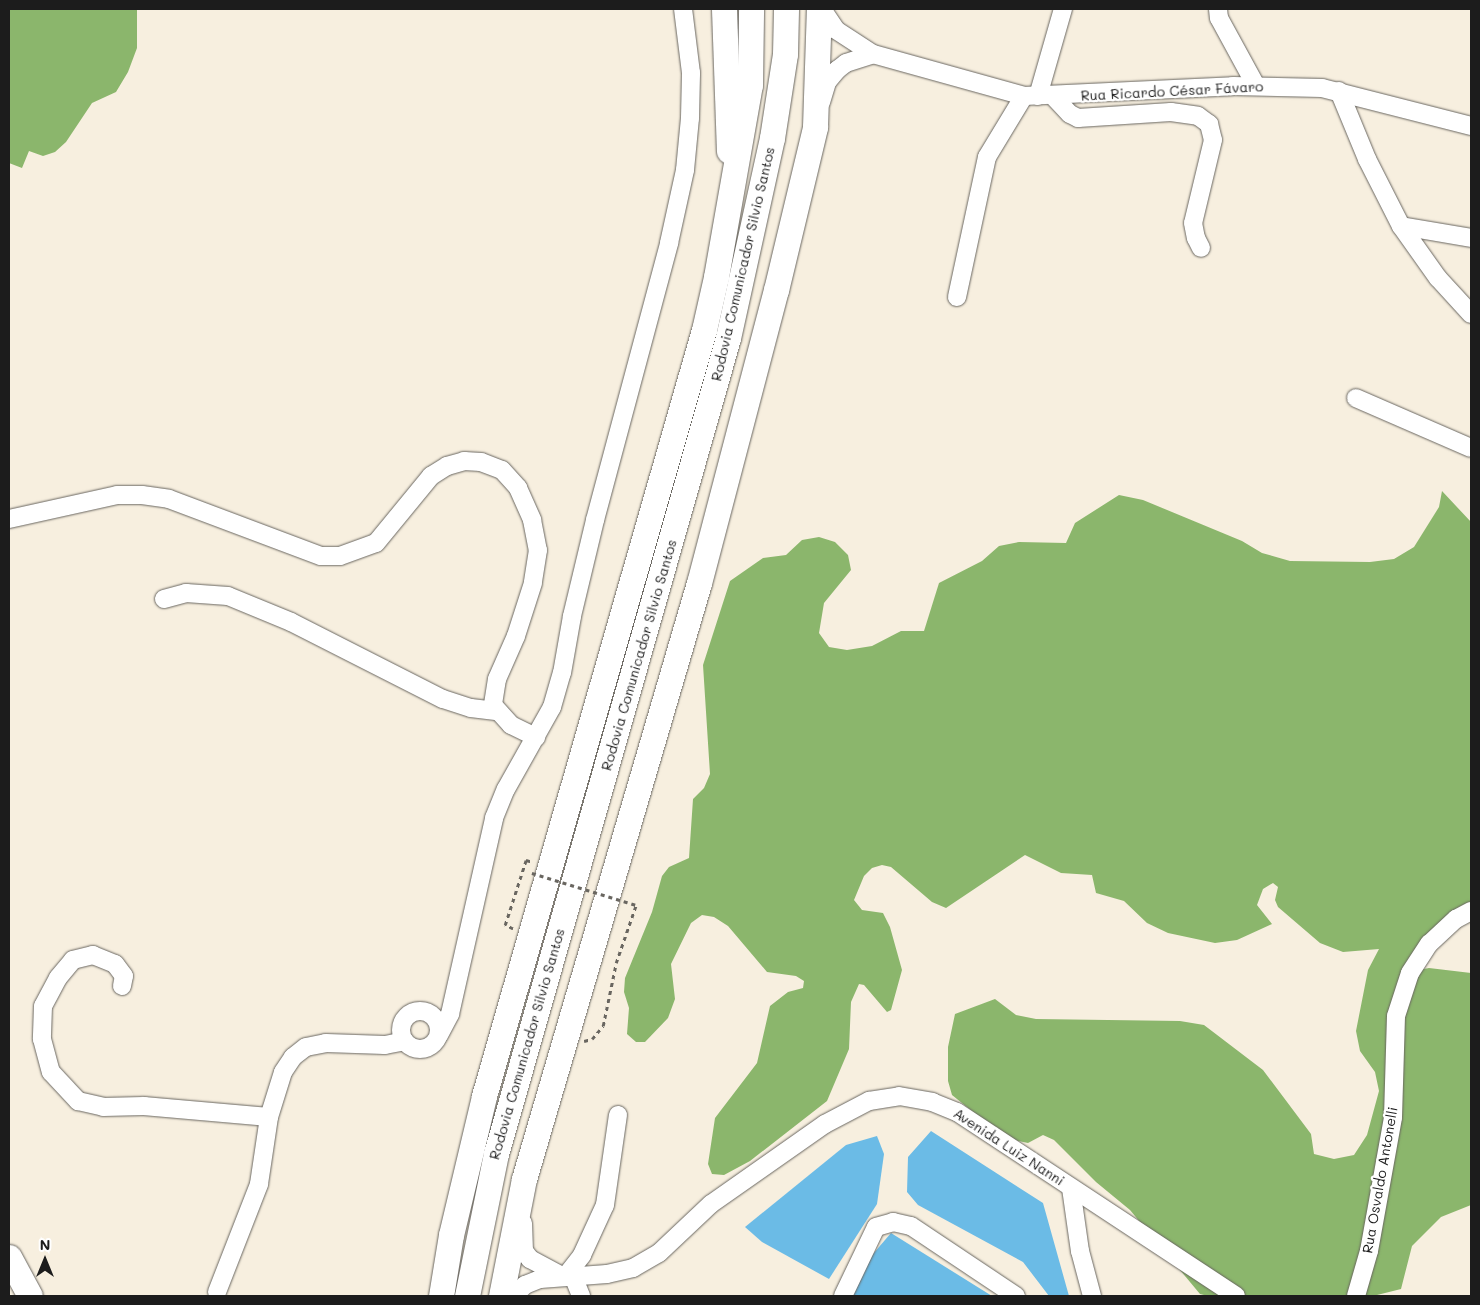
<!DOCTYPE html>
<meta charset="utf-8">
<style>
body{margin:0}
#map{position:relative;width:1480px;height:1305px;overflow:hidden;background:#f7efdf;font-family:Mali,sans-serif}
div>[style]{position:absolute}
.forest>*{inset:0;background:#8bb66c}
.water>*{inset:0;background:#6bbbe6}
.path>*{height:2.5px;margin-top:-1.25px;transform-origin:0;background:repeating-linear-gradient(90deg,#696660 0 4px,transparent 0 8px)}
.roads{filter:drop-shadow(0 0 1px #696660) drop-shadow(0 0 1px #696660)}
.minor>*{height:18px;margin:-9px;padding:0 9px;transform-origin:9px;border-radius:9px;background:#fff}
.minor>.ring{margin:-9px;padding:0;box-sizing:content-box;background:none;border:18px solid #fff;border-radius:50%}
.highway>*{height:25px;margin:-12.5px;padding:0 12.5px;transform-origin:12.5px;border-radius:12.5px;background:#fff}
.path-bridge>*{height:2.5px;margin-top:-1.25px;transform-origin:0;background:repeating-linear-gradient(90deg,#696660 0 4px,transparent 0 8px)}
span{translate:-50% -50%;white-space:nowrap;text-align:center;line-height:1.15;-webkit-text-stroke:4.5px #fff;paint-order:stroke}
.street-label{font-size:14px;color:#1c1c1c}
.frame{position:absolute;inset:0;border:10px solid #1c1c1c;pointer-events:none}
.north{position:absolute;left:20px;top:1235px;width:50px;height:50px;-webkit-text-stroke:4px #fff;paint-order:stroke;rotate:0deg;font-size:14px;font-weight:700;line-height:20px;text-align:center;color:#1c1c1c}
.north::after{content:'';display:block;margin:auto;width:18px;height:22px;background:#1c1c1c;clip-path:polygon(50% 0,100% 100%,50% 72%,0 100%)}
</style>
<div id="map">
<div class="forest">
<div style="clip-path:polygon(9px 9px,137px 9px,137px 48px,128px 72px,116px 92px,92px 103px,66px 142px,55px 152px,43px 156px,29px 151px,22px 168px,9px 163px)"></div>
<div style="clip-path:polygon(1442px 491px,1471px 522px,1471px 911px,1408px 972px,1429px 968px,1471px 973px,1471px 1205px,1441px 1217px,1412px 1246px,1401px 1289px,1373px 1296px,1208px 1296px,1200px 1294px,1130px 1210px,1096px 1182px,1054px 1140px,1043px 1135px,1028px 1143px,1014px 1140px,993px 1128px,952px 1095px,948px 1081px,948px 1047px,955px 1014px,995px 999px,1016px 1015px,1036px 1019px,1180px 1021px,1204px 1025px,1263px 1070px,1311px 1134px,1314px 1154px,1334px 1159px,1354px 1155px,1367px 1135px,1379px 1091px,1375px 1072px,1360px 1051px,1356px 1031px,1368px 970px,1379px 949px,1343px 952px,1320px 943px,1278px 907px,1275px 900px,1278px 887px,1273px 883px,1263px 889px,1257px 905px,1272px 924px,1237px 940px,1215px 943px,1168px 933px,1147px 923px,1124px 901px,1096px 893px,1092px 875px,1061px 873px,1025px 855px,946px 908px,932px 902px,891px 867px,882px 865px,872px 868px,864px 876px,854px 900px,862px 910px,883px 913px,890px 927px,902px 970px,891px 1010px,887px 1012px,864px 985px,859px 984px,851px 1002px,849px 1049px,827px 1101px,750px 1161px,724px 1175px,712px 1174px,708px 1164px,715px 1118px,757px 1063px,770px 1006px,788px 992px,803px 988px,804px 981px,796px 976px,767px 972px,728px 926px,714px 917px,702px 915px,691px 923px,671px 964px,675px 999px,668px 1018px,645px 1042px,636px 1042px,627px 1034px,629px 1008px,624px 992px,625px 978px,652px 912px,662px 876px,669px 867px,689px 858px,693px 799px,704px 788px,710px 774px,703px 665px,730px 581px,763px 558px,786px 555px,802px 540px,819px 537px,835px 542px,848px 555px,851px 570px,824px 603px,819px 633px,829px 647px,847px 650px,872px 646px,901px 631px,924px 631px,939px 583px,982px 561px,999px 546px,1019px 542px,1066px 543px,1075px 523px,1119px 495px,1143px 500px,1242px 541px,1262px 553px,1290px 561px,1370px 562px,1394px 559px,1414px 547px,1439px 507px)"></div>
</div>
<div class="water">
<div style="clip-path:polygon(931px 1131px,1043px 1203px,1069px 1296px,1049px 1296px,1023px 1262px,918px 1205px,907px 1192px,908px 1157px)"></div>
<div style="clip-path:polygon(877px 1136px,884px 1154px,877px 1204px,829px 1279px,762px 1242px,745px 1227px,846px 1145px)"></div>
<div style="clip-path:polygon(891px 1233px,992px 1296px,852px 1296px,855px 1275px)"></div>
</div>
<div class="path">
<div style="left:513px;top:929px;width:9px;rotate:-153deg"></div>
<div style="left:505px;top:925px;width:68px;rotate:-72.1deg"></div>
<div style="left:526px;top:860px;width:7px;rotate:16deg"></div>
<div style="left:584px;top:1041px;width:8px;rotate:-14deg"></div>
<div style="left:592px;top:1039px;width:17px;rotate:-50deg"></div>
<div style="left:603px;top:1026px;width:64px;rotate:-78.3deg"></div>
<div style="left:616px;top:963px;width:61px;rotate:-71deg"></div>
</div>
<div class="roads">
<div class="minor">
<div style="left:822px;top:9px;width:25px;rotate:56deg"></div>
<div style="left:836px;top:30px;width:44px;rotate:33deg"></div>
<div style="left:873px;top:54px;width:157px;rotate:15.5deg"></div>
<div style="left:1024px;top:96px;width:209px;rotate:-2.7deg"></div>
<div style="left:1233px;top:86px;width:89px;rotate:1.3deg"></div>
<div style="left:1322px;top:88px;width:154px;rotate:14.3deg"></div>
<div style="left:1218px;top:9px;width:9px;rotate:84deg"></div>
<div style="left:1219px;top:18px;width:77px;rotate:61.4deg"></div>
<div style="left:1339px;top:91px;width:74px;rotate:67.6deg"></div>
<div style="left:1367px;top:159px;width:75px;rotate:63.1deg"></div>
<div style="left:1401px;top:226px;width:64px;rotate:54.6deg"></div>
<div style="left:1438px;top:278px;width:49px;rotate:47.5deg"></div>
<div style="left:1038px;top:96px;width:91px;rotate:-74deg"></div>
<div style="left:1054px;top:97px;width:23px;rotate:47deg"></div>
<div style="left:1070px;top:114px;width:9px;rotate:27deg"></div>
<div style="left:1078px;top:118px;width:93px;rotate:-3.7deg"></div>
<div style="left:1171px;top:112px;width:27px;rotate:8deg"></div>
<div style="left:1198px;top:116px;width:14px;rotate:36deg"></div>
<div style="left:1209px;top:124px;width:16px;rotate:76deg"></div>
<div style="left:1213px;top:140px;width:85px;rotate:103.5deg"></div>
<div style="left:1193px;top:223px;width:15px;rotate:79deg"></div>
<div style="left:1196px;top:238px;width:11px;rotate:63deg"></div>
<div style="left:821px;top:102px;width:21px;rotate:-73deg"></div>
<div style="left:827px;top:82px;width:16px;rotate:-50deg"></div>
<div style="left:837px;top:70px;width:11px;rotate:-38deg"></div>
<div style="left:846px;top:63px;width:28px;rotate:-18deg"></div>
<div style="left:1401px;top:226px;width:71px;rotate:9.7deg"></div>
<div style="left:957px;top:297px;width:143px;rotate:-77.9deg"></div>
<div style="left:987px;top:157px;width:71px;rotate:-58.8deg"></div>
<div style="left:1356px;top:398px;width:125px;rotate:23.5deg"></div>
<div style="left:9px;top:519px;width:111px;rotate:-12.5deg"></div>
<div style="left:117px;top:495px;width:25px"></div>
<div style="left:142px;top:495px;width:27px;rotate:8deg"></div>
<div style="left:169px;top:499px;width:162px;rotate:20.6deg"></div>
<div style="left:321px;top:556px;width:19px"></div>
<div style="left:340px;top:556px;width:38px;rotate:-20deg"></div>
<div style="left:376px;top:543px;width:87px;rotate:-50.6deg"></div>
<div style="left:431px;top:476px;width:19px;rotate:-32deg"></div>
<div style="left:447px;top:466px;width:18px;rotate:-16deg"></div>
<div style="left:464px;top:461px;width:17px;rotate:3deg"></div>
<div style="left:481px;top:462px;width:22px;rotate:21deg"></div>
<div style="left:502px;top:470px;width:24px;rotate:48deg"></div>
<div style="left:518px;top:488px;width:35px;rotate:66deg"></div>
<div style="left:532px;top:520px;width:31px;rotate:79deg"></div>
<div style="left:538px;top:550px;width:33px;rotate:99deg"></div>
<div style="left:533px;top:583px;width:56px;rotate:107.8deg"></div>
<div style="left:516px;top:636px;width:47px;rotate:113.8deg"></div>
<div style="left:497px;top:679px;width:26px;rotate:99deg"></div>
<div style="left:493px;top:705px;width:27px;rotate:48deg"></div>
<div style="left:511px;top:725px;width:28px;rotate:26deg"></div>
<div style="left:164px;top:599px;width:23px;rotate:-15deg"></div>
<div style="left:186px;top:593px;width:42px;rotate:4.1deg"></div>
<div style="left:228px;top:596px;width:68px;rotate:22.4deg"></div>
<div style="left:291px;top:622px;width:170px;rotate:26.9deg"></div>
<div style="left:443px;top:699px;width:29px;rotate:18deg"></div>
<div style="left:471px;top:708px;width:25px;rotate:7deg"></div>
<div style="left:122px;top:986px;width:10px;rotate:-79deg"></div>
<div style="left:124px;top:976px;width:15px;rotate:-127deg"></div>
<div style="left:115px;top:964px;width:24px;rotate:-158deg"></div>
<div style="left:93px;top:955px;width:21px;rotate:166deg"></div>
<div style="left:73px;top:960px;width:23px;rotate:130deg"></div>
<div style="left:58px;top:978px;width:32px;rotate:118deg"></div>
<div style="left:43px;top:1006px;width:33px;rotate:92deg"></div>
<div style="left:42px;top:1039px;width:34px;rotate:75deg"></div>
<div style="left:51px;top:1072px;width:40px;rotate:47deg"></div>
<div style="left:78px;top:1101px;width:26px;rotate:13deg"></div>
<div style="left:103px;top:1107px;width:41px;rotate:-1.4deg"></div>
<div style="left:144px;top:1106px;width:125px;rotate:5deg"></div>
<div class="ring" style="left:401px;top:1011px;width:20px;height:20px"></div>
<div style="left:439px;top:1035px;width:24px;rotate:-62deg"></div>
<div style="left:450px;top:1014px;width:201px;rotate:-77.3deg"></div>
<div style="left:494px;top:818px;width:31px;rotate:-68deg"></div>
<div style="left:506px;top:789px;width:94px;rotate:-60.7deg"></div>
<div style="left:552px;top:707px;width:35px;rotate:-74deg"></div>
<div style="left:562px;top:673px;width:58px;rotate:-80deg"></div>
<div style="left:572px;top:616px;width:99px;rotate:-76.5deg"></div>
<div style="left:595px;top:520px;width:287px;rotate:-75deg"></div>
<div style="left:669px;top:243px;width:75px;rotate:-77.6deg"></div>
<div style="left:685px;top:170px;width:52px;rotate:-84.5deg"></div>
<div style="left:690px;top:118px;width:45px;rotate:-88.7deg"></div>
<div style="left:691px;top:73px;width:64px;rotate:-97.1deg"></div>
<div style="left:1071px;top:1188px;width:64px;rotate:81.9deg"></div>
<div style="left:1080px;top:1251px;width:47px;rotate:75.1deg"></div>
<div style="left:523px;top:1223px;width:28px;rotate:88deg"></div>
<div style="left:524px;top:1251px;width:10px;rotate:53deg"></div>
<div style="left:530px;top:1259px;width:36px;rotate:28deg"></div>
<div style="left:573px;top:1276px;width:22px;rotate:68deg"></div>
<div style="left:565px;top:1277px;width:28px;rotate:-52deg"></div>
<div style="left:582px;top:1255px;width:55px;rotate:-65.3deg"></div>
<div style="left:605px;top:1205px;width:91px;rotate:-81.8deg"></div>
<div style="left:217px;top:1292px;width:116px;rotate:-68.7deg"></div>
<div style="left:259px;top:1184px;width:68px;rotate:-81.5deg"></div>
<div style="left:269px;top:1117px;width:47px;rotate:-72.7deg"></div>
<div style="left:283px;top:1072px;width:18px;rotate:-56deg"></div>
<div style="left:293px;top:1057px;width:16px;rotate:-38deg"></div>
<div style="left:306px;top:1047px;width:20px;rotate:-11deg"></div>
<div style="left:326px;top:1043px;width:59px;rotate:1.9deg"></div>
<div style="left:385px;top:1045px;width:20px;rotate:-11deg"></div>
<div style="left:514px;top:1296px;width:16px;rotate:-45deg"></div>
<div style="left:525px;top:1285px;width:16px;rotate:-22deg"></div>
<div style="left:540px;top:1279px;width:67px;rotate:-4.3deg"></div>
<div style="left:607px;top:1274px;width:27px;rotate:-13deg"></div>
<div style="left:633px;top:1268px;width:30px;rotate:-30deg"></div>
<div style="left:659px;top:1253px;width:71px;rotate:-43.3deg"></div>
<div style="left:711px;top:1204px;width:139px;rotate:-35.1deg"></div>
<div style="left:825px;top:1124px;width:50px;rotate:-27.6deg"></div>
<div style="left:869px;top:1101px;width:30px;rotate:-9deg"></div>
<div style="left:899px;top:1096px;width:34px;rotate:10deg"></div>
<div style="left:932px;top:1102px;width:27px;rotate:22deg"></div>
<div style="left:957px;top:1112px;width:334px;rotate:33.4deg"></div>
<div style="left:843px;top:1296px;width:76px;rotate:-64.4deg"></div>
<div style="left:876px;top:1227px;width:18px;rotate:-16deg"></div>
<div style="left:893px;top:1222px;width:18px;rotate:13deg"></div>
<div style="left:911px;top:1226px;width:126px;rotate:33.7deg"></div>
<div style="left:1356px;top:1296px;width:47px;rotate:-73.9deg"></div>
<div style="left:1369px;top:1251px;width:136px;rotate:-79.8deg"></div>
<div style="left:1393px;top:1117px;width:101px;rotate:-88.3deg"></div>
<div style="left:1396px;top:1016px;width:45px;rotate:-72deg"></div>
<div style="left:1410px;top:973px;width:35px;rotate:-57deg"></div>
<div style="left:1429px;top:944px;width:37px;rotate:-43deg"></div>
<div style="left:1456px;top:919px;width:17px;rotate:-28deg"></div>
</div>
<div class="highway">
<div style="left:724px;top:9px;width:142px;rotate:88deg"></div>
<div style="left:9px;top:1257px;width:44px;rotate:61.7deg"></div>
<div style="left:441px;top:1296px;width:62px;rotate:-80.7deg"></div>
<div style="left:451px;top:1235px;width:143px;rotate:-76.6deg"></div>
<div style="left:484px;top:1096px;width:797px;rotate:-73.98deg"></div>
<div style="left:704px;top:330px;width:54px;rotate:-77.2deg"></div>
<div style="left:716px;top:277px;width:195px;rotate:-80deg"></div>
<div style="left:750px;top:85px;width:76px;rotate:-89.2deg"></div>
<div style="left:467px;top:1296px;width:145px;rotate:-78.5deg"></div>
<div style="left:496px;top:1154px;width:848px;rotate:-74.13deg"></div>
<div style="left:728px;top:338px;width:205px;rotate:-77.6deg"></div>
<div style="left:772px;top:138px;width:85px;rotate:-81.2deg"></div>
<div style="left:785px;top:54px;width:45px;rotate:-88.7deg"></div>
<div style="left:501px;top:1296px;width:119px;rotate:-78.9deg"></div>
<div style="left:524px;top:1179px;width:621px;rotate:-73.64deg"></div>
<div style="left:699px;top:583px;width:303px;rotate:-75.3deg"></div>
<div style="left:776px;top:290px;width:168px;rotate:-76.5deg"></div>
<div style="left:815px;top:127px;width:118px;rotate:-88.1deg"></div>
</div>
</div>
<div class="path-bridge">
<div style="left:532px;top:873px;width:109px;rotate:17.1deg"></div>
</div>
<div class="street-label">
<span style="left:1172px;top:91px;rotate:-3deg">Rua Ricardo César Fávaro</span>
<span style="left:743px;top:264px;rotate:-77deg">Rodovia Comunicador Silvio Santos</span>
<span style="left:639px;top:655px;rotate:-74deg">Rodovia Comunicador Silvio Santos</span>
<span style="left:527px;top:1044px;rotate:-74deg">Rodovia Comunicador Silvio Santos</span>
<span style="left:1009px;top:1147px;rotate:33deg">Avenida Luiz Nanni</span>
<span style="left:1380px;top:1180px;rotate:-80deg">Rua Osvaldo Antonelli</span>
</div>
<div class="frame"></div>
<div class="north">N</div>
</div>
